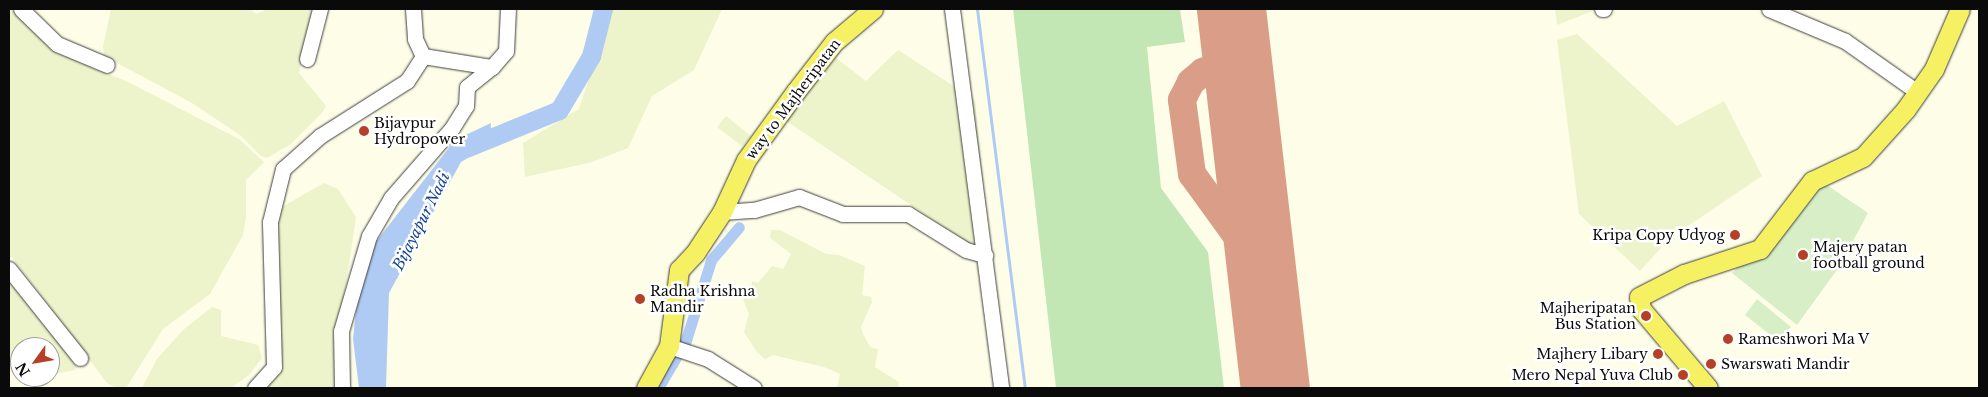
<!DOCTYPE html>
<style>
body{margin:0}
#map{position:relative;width:1988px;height:397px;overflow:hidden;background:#fefee8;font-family:"Libre Baskerville",serif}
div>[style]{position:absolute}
.farmland>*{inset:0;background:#edf3ca}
.green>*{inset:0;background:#c3e7b4}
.pitch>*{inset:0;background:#d7eec6}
.water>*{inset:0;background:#afcbf4}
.stream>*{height:3px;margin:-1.5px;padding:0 1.5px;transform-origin:1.5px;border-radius:1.5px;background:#afcbf4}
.canal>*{height:11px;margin:-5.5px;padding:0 5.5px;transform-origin:5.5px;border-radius:5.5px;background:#afcbf4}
.river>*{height:19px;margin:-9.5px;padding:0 9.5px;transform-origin:9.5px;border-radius:9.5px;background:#afcbf4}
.taxiway>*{height:28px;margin:-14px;padding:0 14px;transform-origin:14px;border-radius:14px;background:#da9e88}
.runway>*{height:69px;margin:-34.5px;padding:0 34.5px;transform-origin:34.5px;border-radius:34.5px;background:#da9e88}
.roads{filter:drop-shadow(0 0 1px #3d3d3d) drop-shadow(0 0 1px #3d3d3d)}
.minor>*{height:15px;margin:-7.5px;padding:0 7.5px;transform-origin:7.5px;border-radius:7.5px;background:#fff}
.major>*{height:19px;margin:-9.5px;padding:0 9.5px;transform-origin:9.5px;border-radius:9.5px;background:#f5f162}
.dots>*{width:14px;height:14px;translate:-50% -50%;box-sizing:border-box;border:2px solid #fff;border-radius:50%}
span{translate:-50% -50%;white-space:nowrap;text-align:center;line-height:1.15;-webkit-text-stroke:5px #fff;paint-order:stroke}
.street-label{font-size:14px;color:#0a0a0a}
.poi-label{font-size:14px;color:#0a0a0a}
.left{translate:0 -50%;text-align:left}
.right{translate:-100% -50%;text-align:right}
.water-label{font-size:15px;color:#184497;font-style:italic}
.frame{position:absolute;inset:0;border:10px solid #0a0a0a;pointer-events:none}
.north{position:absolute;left:10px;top:337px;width:50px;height:50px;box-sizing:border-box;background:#fff;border:1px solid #9d9d9d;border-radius:50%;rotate:238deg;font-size:14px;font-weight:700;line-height:20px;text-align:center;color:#0a0a0a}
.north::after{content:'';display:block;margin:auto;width:18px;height:22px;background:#b63f27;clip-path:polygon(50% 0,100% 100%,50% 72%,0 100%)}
</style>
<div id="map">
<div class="farmland">
<div style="clip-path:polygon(9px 9px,16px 9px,56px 52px,128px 82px,198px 118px,239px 139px,264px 162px,246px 180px,246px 217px,243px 235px,210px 294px,163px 329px,126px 388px,116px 388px,107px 383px,12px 257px,9px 259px)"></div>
<div style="clip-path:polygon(111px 9px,251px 9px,256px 14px,268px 9px,316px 9px,299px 73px,326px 106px,322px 113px,291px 144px,267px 158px,261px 156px,240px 135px,192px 103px,104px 56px,103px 47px)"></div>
<div style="clip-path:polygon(612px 9px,722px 9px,694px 70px,652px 96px,628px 148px,592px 162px,525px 177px,523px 143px,579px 109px)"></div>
<div style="clip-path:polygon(1555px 9px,1598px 9px,1557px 25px)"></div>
<div style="clip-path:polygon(1577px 34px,1677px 126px,1724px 101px,1762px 176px,1670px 238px,1640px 271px,1579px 214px,1557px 40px)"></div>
<div style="clip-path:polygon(898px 50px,975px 100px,988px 234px,970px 245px,785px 120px,836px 58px,866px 81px)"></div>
<div style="clip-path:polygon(726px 116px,751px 136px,742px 146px,717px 127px)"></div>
<div style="clip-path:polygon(324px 183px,338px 189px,356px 217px,345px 292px,338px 388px,262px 388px,274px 376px,275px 246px,280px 208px)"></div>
<div style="clip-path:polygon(771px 230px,780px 230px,826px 254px,839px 255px,865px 266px,862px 295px,871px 297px,872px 302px,861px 327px,863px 334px,870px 347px,878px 349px,875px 367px,899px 382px,898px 388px,837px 388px,840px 374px,824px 367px,773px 355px,765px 359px,757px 352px,744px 332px,749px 314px,743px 299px,751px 289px,752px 281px,758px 283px,772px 266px,783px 269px,791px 254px,770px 238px)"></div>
<div style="clip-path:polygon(9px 278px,79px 360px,75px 370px,50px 375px,50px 347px,20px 347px,20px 374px,9px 370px)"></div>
<div style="clip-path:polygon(212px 307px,221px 310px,221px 336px,258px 345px,262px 358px,249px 375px,231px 388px,142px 388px,157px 359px,183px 330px)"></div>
</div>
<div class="green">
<div style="clip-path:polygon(1013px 9px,1180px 9px,1185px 42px,1147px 47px,1161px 188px,1208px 252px,1224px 388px,1056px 388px)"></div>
</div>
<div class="pitch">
<div style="clip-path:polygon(1824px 183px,1868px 213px,1839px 267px,1797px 325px,1732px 273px,1746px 260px,1773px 249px)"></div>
<div style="clip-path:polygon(1757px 299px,1791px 327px,1778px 341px,1745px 315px)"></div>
</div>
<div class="water">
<div style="clip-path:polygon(491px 123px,490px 145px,461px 162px,389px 293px,386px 388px,359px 388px,353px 339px,361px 261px,455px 140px)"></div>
</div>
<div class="stream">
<div style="left:977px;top:9px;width:382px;rotate:82.8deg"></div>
</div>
<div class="canal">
<div style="left:658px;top:388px;width:56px;rotate:-59.7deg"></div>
<div style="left:686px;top:340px;width:84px;rotate:-72.6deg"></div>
<div style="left:711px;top:260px;width:43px;rotate:-49.7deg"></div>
</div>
<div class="river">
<div style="left:466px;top:148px;width:100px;rotate:-22.2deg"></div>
<div style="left:559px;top:110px;width:63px;rotate:-59.3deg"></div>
<div style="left:591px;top:56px;width:49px;rotate:-75.7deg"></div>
</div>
<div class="taxiway">
<div style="left:1249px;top:164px;width:25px;rotate:-83deg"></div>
<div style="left:1252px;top:139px;width:30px;rotate:-70deg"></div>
<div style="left:1262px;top:111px;width:18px;rotate:-96deg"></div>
<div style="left:1260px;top:93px;width:15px;rotate:-122deg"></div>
<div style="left:1252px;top:80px;width:25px;rotate:-148deg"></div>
<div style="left:1231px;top:67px;width:11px;rotate:-175deg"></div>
<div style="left:1220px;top:66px;width:18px;rotate:161deg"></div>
<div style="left:1203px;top:72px;width:16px;rotate:140deg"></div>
<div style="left:1191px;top:82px;width:20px;rotate:117deg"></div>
<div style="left:1182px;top:100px;width:75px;rotate:82.3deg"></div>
<div style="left:1192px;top:174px;width:99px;rotate:54.1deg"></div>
<div style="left:1250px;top:254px;width:19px;rotate:65deg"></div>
<div style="left:1258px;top:271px;width:26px;rotate:77deg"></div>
</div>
<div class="runway">
<div style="left:1231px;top:9px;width:382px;rotate:83.4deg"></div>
</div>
<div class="roads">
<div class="minor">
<div style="left:21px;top:9px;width:50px;rotate:44.2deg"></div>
<div style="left:57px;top:44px;width:54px;rotate:22.8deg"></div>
<div style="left:413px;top:9px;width:30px;rotate:86deg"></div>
<div style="left:415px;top:39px;width:19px;rotate:65deg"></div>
<div style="left:423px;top:56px;width:70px;rotate:9.1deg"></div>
<div style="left:492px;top:67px;width:21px;rotate:-49deg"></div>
<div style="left:506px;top:51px;width:42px;rotate:-87.3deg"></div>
<div style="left:952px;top:9px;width:382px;rotate:82.6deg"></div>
<div style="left:1602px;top:9px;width:2px"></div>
<div style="left:1769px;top:9px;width:82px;rotate:22.8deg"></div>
<div style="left:1845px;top:41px;width:90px;rotate:35.1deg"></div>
<div style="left:307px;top:59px;width:52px;rotate:-75.4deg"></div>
<div style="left:722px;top:212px;width:32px;rotate:-4deg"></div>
<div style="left:754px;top:210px;width:47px;rotate:-16.1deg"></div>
<div style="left:799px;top:197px;width:47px;rotate:21.1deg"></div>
<div style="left:843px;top:214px;width:65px"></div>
<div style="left:908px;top:214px;width:68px;rotate:31.8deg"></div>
<div style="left:966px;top:250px;width:20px;rotate:15deg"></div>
<div style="left:9px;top:269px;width:114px;rotate:51.4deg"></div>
<div style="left:669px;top:346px;width:41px;rotate:18.4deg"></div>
<div style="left:708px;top:359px;width:54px;rotate:32.2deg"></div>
<div style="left:255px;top:388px;width:28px;rotate:-48deg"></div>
<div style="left:274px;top:367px;width:145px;rotate:-91.6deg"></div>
<div style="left:270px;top:222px;width:55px;rotate:-76.2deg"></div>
<div style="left:283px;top:169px;width:50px;rotate:-41.7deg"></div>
<div style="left:320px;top:136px;width:103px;rotate:-32.3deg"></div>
<div style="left:407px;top:81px;width:30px;rotate:-57deg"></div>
<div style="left:342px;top:388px;width:57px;rotate:-91deg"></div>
<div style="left:341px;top:331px;width:99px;rotate:-73.6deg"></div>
<div style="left:369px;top:236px;width:44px;rotate:-59.9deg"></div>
<div style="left:391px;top:198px;width:93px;rotate:-48.9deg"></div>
<div style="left:452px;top:128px;width:26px;rotate:-58deg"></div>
<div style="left:466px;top:106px;width:19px;rotate:-87deg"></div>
<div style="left:467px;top:87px;width:32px;rotate:-39deg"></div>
</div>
<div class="major">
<div style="left:646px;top:388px;width:48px;rotate:-61.3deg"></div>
<div style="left:669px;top:346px;width:77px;rotate:-82.5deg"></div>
<div style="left:679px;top:270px;width:23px;rotate:-47deg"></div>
<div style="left:695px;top:253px;width:49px;rotate:-56.6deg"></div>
<div style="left:722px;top:212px;width:57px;rotate:-65.2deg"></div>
<div style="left:746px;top:160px;width:85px;rotate:-54.1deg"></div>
<div style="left:796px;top:91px;width:62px;rotate:-52.2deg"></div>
<div style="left:834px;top:42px;width:51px;rotate:-40.2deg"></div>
<div style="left:1708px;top:388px;width:104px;rotate:-130.3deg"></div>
<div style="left:1641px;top:309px;width:12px;rotate:-99deg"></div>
<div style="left:1639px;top:297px;width:51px;rotate:-27.1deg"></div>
<div style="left:1684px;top:274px;width:80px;rotate:-18.2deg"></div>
<div style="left:1760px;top:249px;width:86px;rotate:-52.6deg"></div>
<div style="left:1812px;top:181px;width:56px;rotate:-25.2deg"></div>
<div style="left:1863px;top:157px;width:64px;rotate:-48.1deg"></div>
<div style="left:1906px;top:109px;width:49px;rotate:-55deg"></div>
<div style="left:1934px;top:69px;width:65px;rotate:-66.6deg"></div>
</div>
</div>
<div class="dots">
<div style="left:364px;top:131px;background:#b63f27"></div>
<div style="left:1735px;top:235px;background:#b63f27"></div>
<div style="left:1803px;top:255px;background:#b63f27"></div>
<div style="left:640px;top:299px;background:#b63f27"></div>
<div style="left:1646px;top:316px;background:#b63f27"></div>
<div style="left:1728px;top:339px;background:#b63f27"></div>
<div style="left:1658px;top:354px;background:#b63f27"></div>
<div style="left:1711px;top:364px;background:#b63f27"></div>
<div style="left:1683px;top:375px;background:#b63f27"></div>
</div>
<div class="street-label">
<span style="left:793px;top:99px;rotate:-53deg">way to Majheripatan</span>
</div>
<div class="poi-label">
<span class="left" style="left:374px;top:131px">Bijaypur<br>Hydropower</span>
<span class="right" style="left:1725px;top:235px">Kripa Copy Udyog</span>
<span class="left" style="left:1813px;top:255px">Majery patan<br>football ground</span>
<span class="left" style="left:650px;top:299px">Radha Krishna<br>Mandir</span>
<span class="right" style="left:1636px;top:316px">Majheripatan<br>Bus Station</span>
<span class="left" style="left:1738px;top:339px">Rameshwori Ma V</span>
<span class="right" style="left:1648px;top:354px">Majhery Libary</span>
<span class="left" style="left:1721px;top:364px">Swarswati Mandir</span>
<span class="right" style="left:1673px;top:375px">Mero Nepal Yuva Club</span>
</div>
<div class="water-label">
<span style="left:421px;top:221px;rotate:-63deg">Bijayapur Nadi</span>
</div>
<div class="frame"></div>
<div class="north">N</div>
</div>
